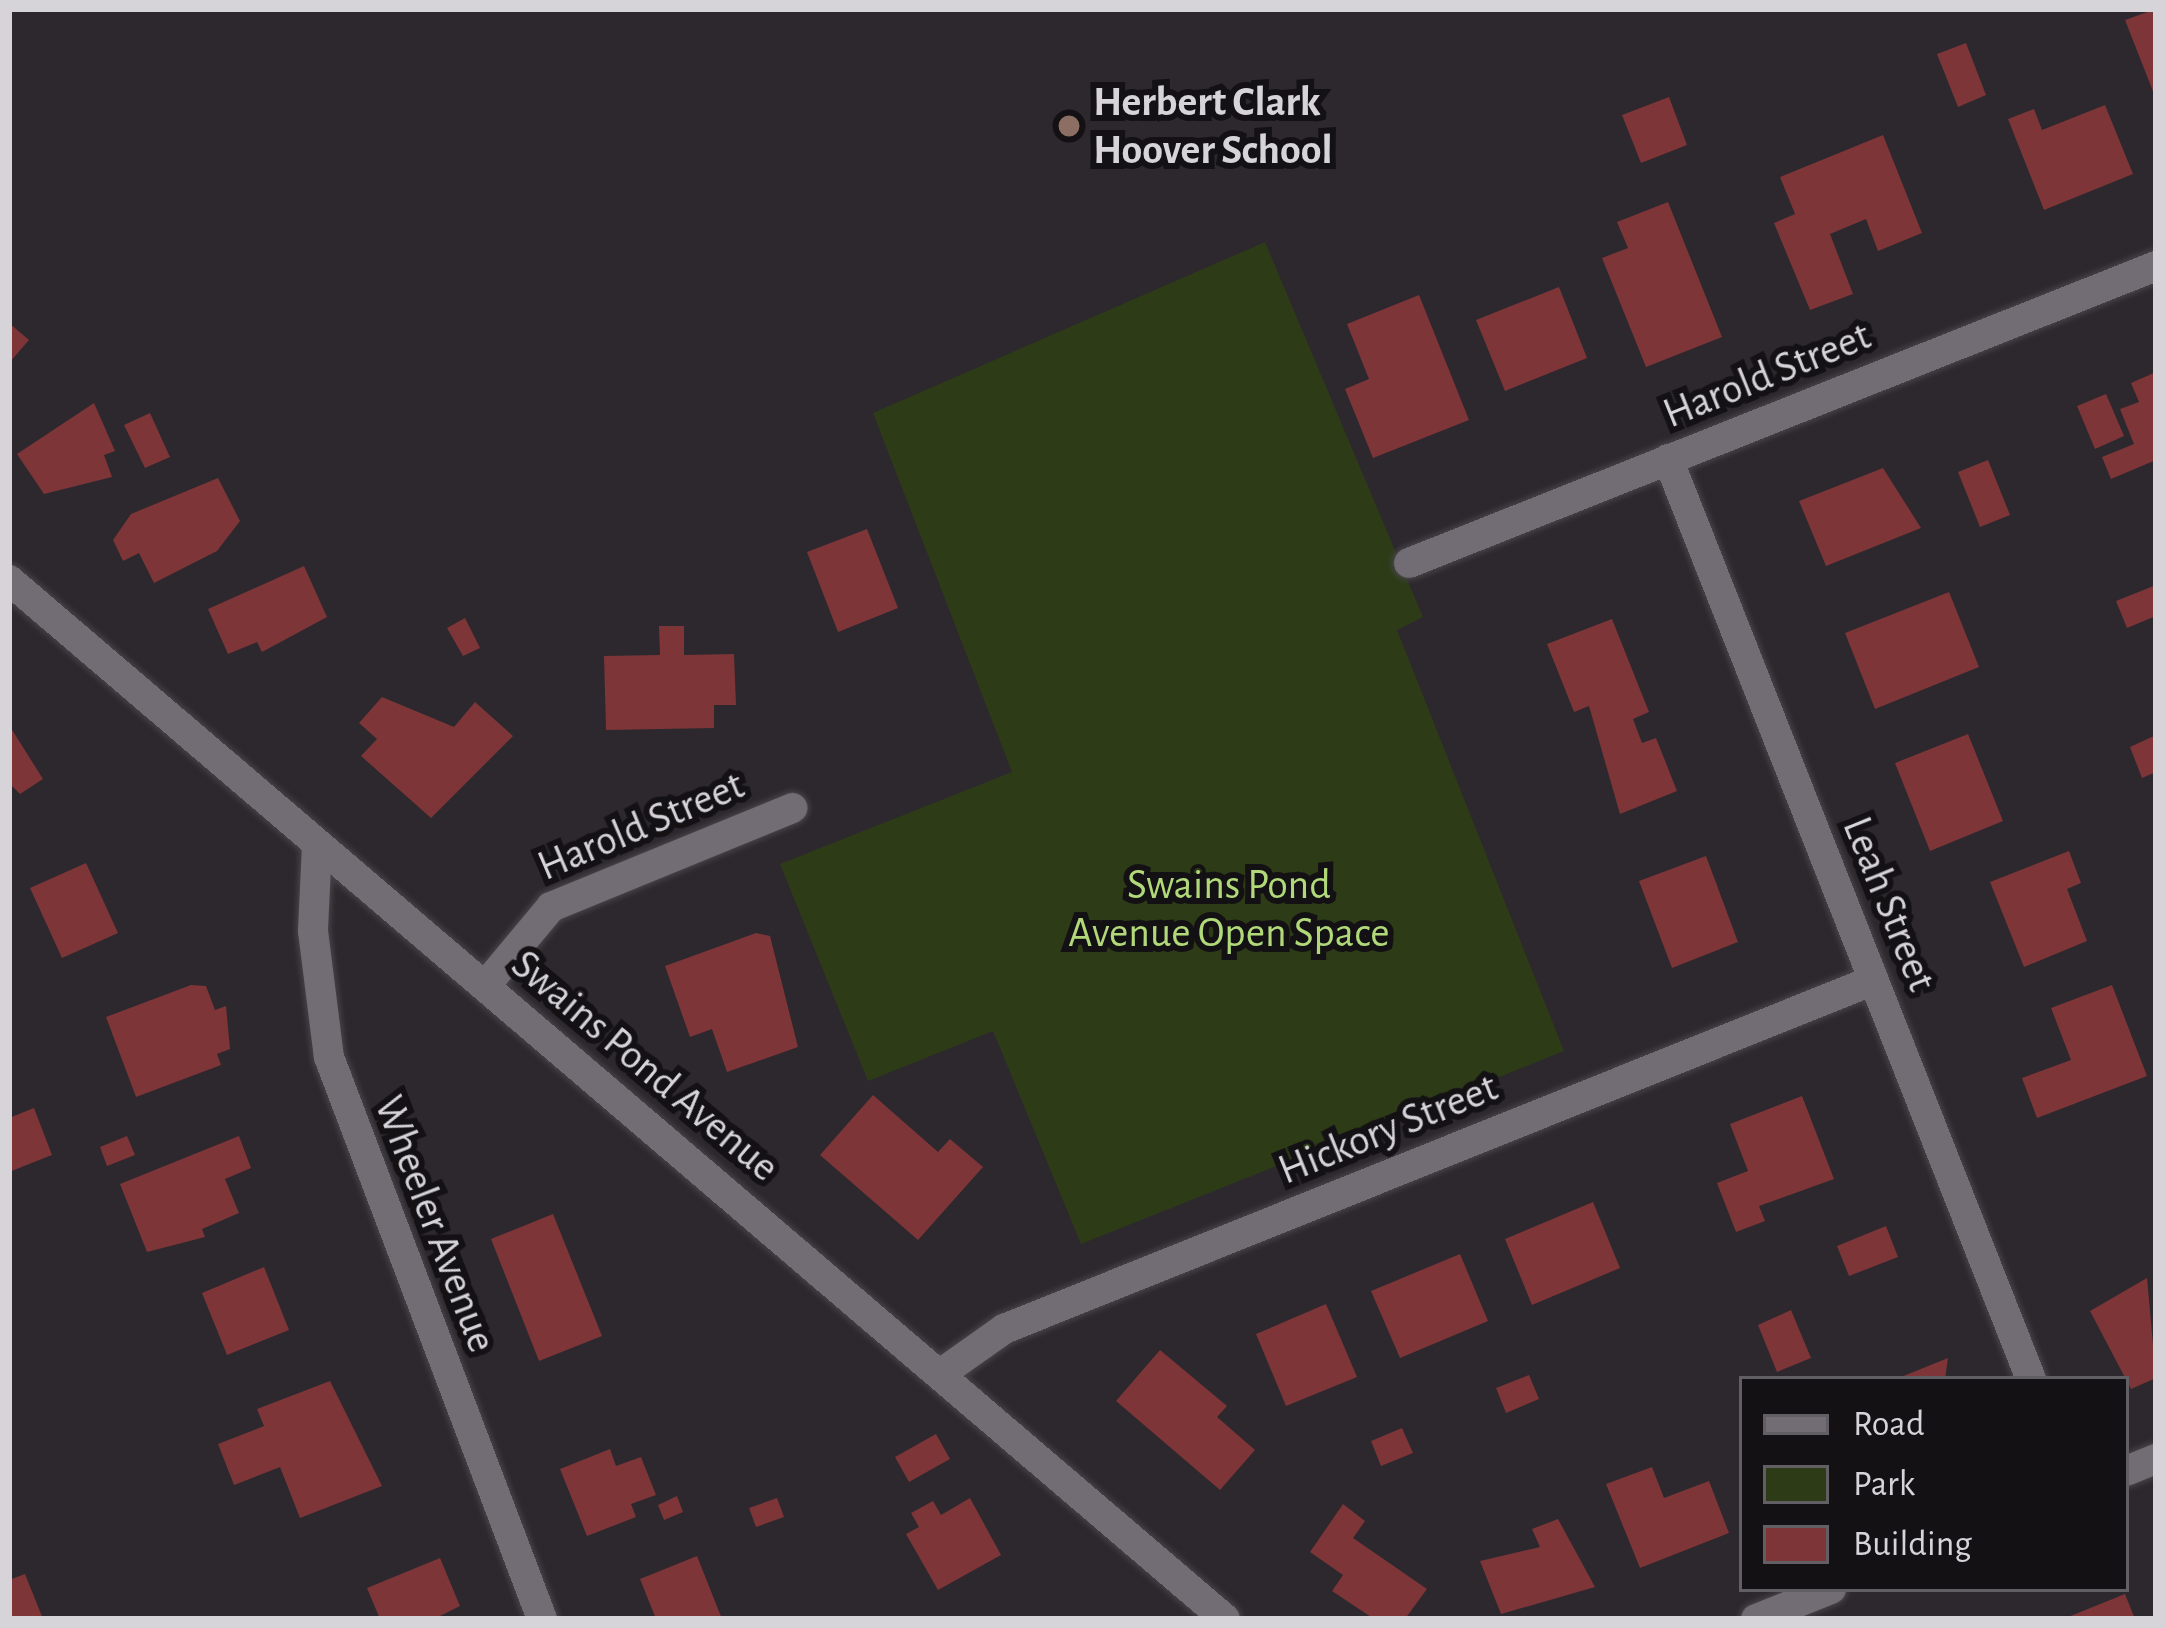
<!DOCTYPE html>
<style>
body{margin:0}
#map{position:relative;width:2165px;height:1628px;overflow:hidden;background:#2c282e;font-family:"Alegreya Sans",sans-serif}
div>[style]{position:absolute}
.green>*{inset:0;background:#2d3c17}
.building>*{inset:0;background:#7d3538}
.roads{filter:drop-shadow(0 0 3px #474449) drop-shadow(0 0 3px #474449)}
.street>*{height:30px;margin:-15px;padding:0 15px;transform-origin:15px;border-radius:15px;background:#726c74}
.secondary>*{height:30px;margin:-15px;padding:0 15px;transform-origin:15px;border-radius:15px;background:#726c74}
.dots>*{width:33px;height:33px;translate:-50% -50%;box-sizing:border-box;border:6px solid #131114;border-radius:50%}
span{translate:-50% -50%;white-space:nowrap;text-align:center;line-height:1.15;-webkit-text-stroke:12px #131114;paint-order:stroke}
.poi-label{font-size:42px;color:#d7d4d9;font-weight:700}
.left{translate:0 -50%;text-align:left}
.street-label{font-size:42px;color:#d7d4d9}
.park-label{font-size:42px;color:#b1d97a}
.frame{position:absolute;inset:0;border:12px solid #d7d4d9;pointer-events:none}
.legend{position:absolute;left:1739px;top:1376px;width:390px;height:216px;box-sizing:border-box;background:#131114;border:3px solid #615f63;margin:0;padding:15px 21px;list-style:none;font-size:36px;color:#d7d4d9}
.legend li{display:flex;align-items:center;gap:24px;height:60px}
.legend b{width:60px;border:3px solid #615f63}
</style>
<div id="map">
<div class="green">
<div style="clip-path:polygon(1265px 242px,1423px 617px,1397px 630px,1564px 1051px,1081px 1244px,993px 1031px,868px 1081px,780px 864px,1012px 772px,873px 413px)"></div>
</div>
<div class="building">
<div style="clip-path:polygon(2156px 9px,2156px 99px,2125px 20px)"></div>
<div style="clip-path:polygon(1966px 43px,1986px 95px,1958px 107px,1937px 54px)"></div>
<div style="clip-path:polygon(1669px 97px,1687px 145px,1641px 163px,1622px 115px)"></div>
<div style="clip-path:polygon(2105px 105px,2133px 174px,2044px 210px,2008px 119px,2034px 109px,2042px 130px)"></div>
<div style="clip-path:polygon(1883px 135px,1922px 233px,1878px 251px,1866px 219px,1830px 234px,1853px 294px,1810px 310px,1774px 223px,1795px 214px,1780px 177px)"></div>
<div style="clip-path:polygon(1668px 202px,1722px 337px,1646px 367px,1602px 258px,1628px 248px,1617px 222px)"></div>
<div style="clip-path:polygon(1559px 287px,1587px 358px,1505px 391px,1476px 320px)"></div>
<div style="clip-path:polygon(1419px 295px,1469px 420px,1373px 458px,1345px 389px,1369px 379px,1347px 324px)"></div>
<div style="clip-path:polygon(9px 323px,29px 340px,9px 363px)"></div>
<div style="clip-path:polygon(2156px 372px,2156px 460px,2111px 479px,2102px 457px,2134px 444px,2120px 409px,2139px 402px,2131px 383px)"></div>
<div style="clip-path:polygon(2106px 394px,2124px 436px,2095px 449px,2077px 406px)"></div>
<div style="clip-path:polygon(94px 403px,115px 451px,104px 455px,112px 477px,44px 494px,17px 454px)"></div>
<div style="clip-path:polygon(150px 413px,170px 457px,145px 468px,124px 425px)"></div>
<div style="clip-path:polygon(1988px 460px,2010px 515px,1980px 527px,1958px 472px)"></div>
<div style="clip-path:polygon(1883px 468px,1921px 528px,1826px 566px,1799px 501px)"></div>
<div style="clip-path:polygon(218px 478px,240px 521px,217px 551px,154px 583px,139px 553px,123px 561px,113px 540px,131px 514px)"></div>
<div style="clip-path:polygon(867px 529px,898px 608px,838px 632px,807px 552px)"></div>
<div style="clip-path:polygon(304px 566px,327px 617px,262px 652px,257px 642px,228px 654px,208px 609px)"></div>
<div style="clip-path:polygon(2156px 585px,2156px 616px,2127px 628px,2116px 601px)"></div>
<div style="clip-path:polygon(1949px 592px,1979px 667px,1875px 709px,1845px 633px)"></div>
<div style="clip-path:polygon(465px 618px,480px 648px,463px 656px,447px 628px)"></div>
<div style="clip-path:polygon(1612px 619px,1649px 712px,1633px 719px,1642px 743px,1656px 738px,1677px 791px,1620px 814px,1589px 706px,1574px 712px,1547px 644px)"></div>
<div style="clip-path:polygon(659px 626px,684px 626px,684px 655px,734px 654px,736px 705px,714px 705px,714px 728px,606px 730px,604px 656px,660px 655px)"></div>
<div style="clip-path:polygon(382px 697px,454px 727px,475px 702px,513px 736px,431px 818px,361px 756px,377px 739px,359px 723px)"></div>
<div style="clip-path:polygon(9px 725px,43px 779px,20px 794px,9px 783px)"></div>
<div style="clip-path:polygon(1968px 734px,2003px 821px,1930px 851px,1895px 763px)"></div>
<div style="clip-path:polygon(2156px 735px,2156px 772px,2142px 778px,2130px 747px)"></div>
<div style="clip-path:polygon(2069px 851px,2081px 883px,2067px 889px,2087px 941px,2024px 967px,1990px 882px)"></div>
<div style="clip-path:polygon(1706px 856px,1738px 942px,1672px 968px,1639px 881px)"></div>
<div style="clip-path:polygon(86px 863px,118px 933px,62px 958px,30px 888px)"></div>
<div style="clip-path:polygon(756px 933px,770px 936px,798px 1047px,727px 1072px,712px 1029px,690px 1037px,665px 966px)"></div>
<div style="clip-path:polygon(191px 985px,206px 986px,215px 1010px,226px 1006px,230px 1049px,217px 1054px,221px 1065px,136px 1097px,106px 1017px)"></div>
<div style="clip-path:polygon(2112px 985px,2147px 1076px,2037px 1118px,2022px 1078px,2071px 1060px,2051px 1008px)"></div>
<div style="clip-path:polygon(873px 1095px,938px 1152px,950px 1139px,983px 1167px,918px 1240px,820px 1155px)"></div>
<div style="clip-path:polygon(1802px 1096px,1834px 1179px,1759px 1206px,1765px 1221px,1736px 1232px,1717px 1183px,1748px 1171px,1730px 1124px)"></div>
<div style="clip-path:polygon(34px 1108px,52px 1155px,9px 1172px,9px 1118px)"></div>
<div style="clip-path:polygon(127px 1136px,135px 1155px,107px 1166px,100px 1147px)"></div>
<div style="clip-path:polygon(239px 1136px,251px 1168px,225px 1179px,239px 1213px,202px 1229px,205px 1237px,147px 1252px,120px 1184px)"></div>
<div style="clip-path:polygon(1593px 1202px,1620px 1268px,1532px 1305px,1505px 1239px)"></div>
<div style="clip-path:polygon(553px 1214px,602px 1336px,539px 1361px,491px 1239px)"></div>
<div style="clip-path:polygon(1886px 1226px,1898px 1257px,1849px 1276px,1837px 1246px)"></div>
<div style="clip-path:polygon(1460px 1254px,1488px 1321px,1400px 1358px,1371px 1291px)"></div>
<div style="clip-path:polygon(264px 1267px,289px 1330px,227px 1355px,202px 1293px)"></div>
<div style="clip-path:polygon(2147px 1278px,2156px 1378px,2131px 1389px,2090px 1311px)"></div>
<div style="clip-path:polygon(1326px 1304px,1357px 1377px,1286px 1406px,1256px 1334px)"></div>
<div style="clip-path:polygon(1791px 1310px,1811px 1358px,1777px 1372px,1758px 1325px)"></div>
<div style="clip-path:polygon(1160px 1350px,1227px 1406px,1217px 1417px,1255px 1450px,1220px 1490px,1116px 1401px)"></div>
<div style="clip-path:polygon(1948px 1358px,1945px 1379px,1896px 1379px)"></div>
<div style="clip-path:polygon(1529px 1375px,1539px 1399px,1506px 1413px,1496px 1388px)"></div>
<div style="clip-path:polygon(330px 1381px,382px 1486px,300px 1518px,280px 1467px,234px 1485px,218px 1444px,264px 1426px,257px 1409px)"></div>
<div style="clip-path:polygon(1402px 1428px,1413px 1453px,1381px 1466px,1371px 1441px)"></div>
<div style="clip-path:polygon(936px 1434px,950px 1459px,909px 1482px,895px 1457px)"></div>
<div style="clip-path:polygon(610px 1449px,616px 1466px,641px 1457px,656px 1495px,631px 1504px,636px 1517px,587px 1536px,560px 1469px)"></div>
<div style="clip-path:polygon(1652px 1467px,1664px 1498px,1709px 1481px,1729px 1533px,1640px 1568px,1606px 1484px)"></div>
<div style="clip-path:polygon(677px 1496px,683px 1512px,664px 1520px,658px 1505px)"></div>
<div style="clip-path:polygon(777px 1498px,784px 1517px,756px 1527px,749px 1508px)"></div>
<div style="clip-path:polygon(970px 1498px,1001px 1555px,938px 1590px,906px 1534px,919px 1527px,911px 1513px,933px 1501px,941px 1515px)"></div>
<div style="clip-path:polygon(1343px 1504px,1365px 1521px,1353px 1538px,1427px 1589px,1405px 1619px,1374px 1619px,1332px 1591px,1343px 1575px,1310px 1552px)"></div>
<div style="clip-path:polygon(1558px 1519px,1595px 1587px,1501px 1614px,1480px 1561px,1540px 1547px,1532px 1529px)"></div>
<div style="clip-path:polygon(697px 1556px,722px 1619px,656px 1619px,640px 1579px)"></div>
<div style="clip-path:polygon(440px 1558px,460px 1606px,434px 1619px,380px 1619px,367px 1588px)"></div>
<div style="clip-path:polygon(25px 1574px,43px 1619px,9px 1619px,9px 1580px)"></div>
<div style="clip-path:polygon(2125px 1594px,2135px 1619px,2063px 1619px)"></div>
</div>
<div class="roads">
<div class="street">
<div style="left:1668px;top:459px;width:989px;rotate:68.47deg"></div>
<div style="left:1409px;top:563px;width:804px;rotate:-21.68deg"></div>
<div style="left:317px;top:845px;width:86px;rotate:92.7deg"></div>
<div style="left:313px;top:931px;width:127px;rotate:82.8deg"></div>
<div style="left:329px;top:1057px;width:601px;rotate:69.24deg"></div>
<div style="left:485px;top:986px;width:103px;rotate:-50.1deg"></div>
<div style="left:551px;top:907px;width:261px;rotate:-22.3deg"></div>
<div style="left:943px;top:1372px;width:75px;rotate:-35.2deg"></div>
<div style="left:1004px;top:1329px;width:937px;rotate:-21.86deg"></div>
<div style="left:2126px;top:1471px;width:32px;rotate:-22deg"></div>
<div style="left:1756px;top:1619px;width:81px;rotate:-21.8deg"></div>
</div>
<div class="secondary">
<div style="left:9px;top:580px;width:1599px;rotate:40.51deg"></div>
</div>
</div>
<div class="dots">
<div style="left:1069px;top:126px;background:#8d6e63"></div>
</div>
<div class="poi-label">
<span class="left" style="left:1093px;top:126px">Herbert Clark<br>Hoover School</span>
</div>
<div class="street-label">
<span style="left:1767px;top:375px;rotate:-22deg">Harold Street</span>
<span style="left:641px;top:826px;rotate:-23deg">Harold Street</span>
<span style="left:1889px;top:904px;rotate:68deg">Leah Street</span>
<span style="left:645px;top:1066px;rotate:40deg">Swains Pond Avenue</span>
<span style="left:1388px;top:1129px;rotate:-22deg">Hickory Street</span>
<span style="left:435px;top:1224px;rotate:69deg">Wheeler Avenue</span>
</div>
<div class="park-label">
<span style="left:1229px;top:909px">Swains Pond<br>Avenue Open Space</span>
</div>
<div class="frame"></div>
<ul class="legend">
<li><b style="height:15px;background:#726c74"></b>Road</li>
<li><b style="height:33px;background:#2d3c17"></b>Park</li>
<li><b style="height:33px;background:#7d3538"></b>Building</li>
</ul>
</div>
